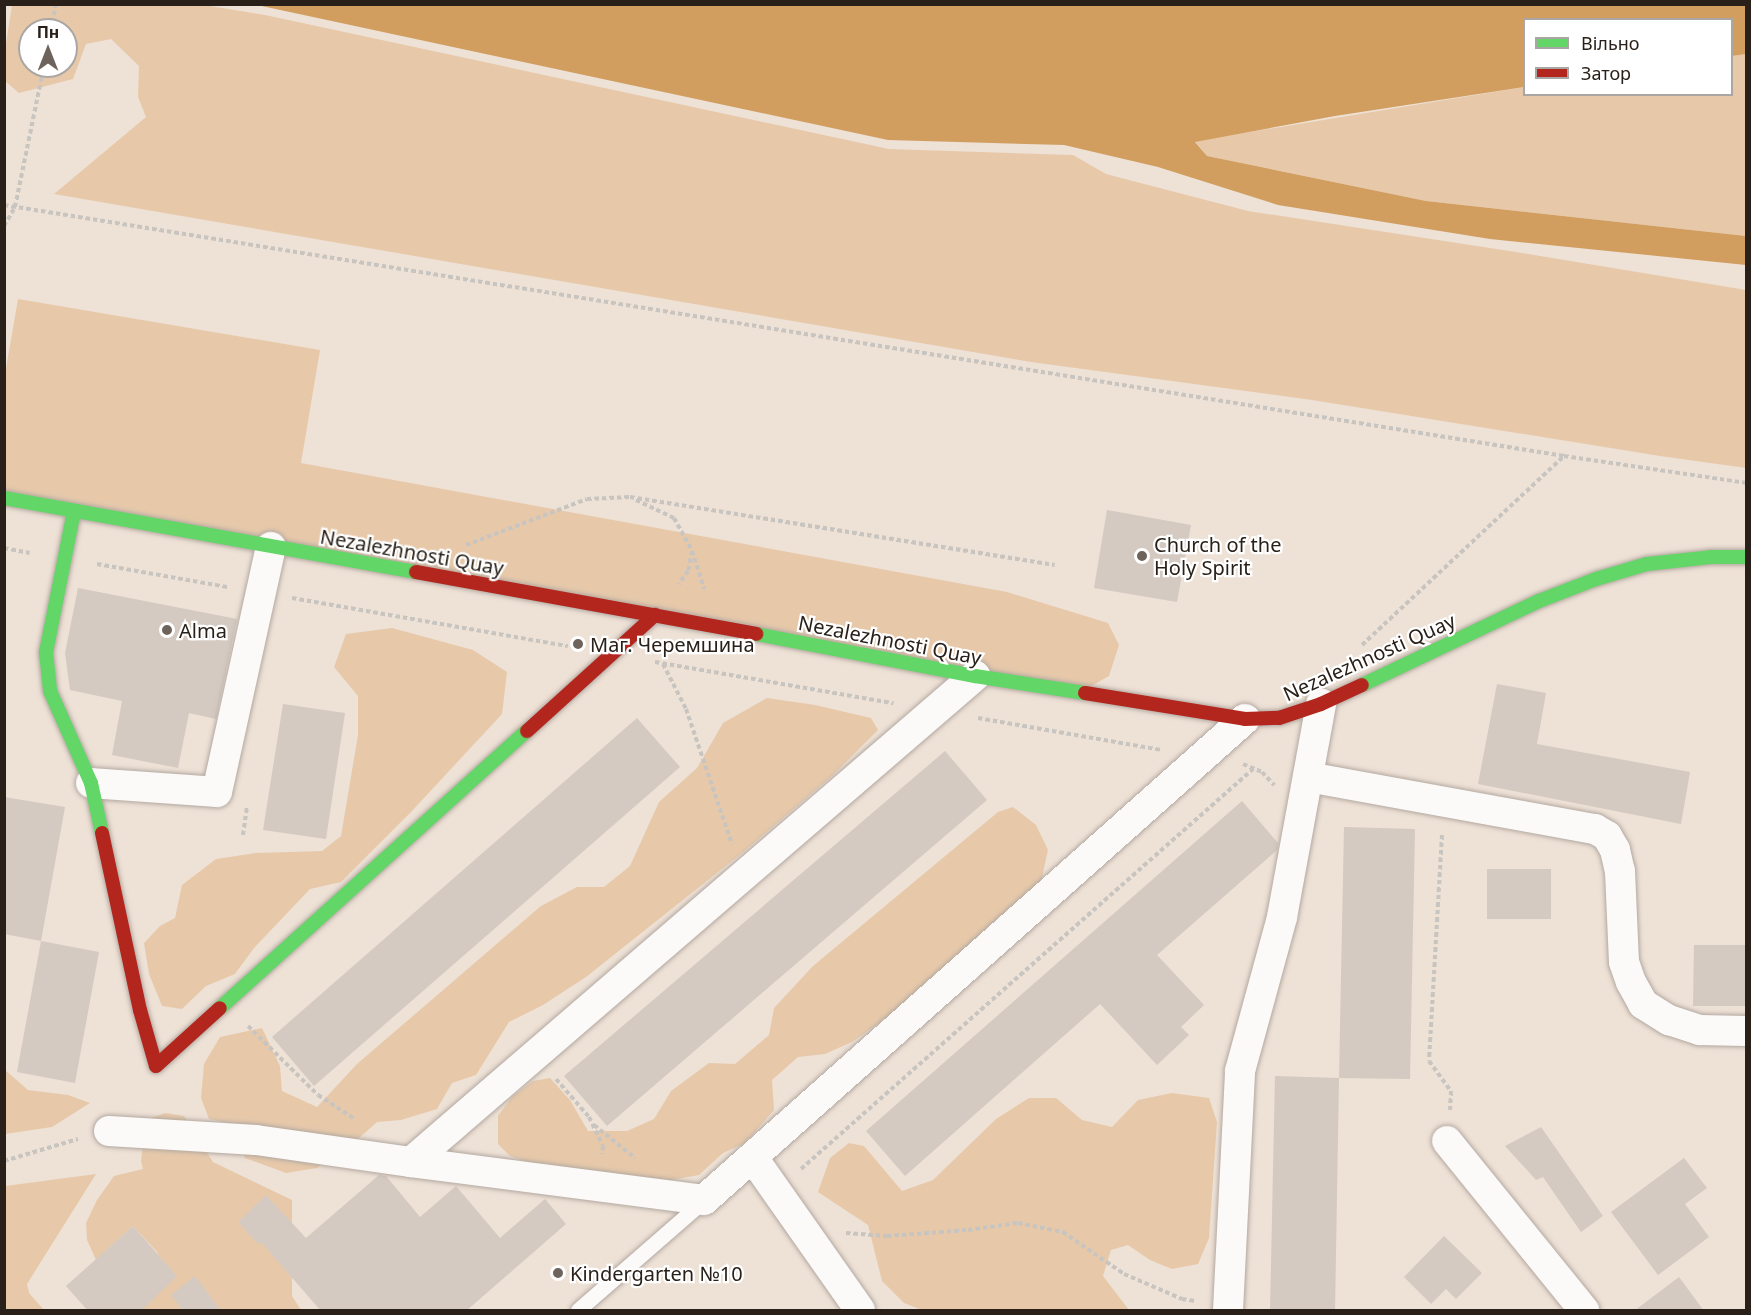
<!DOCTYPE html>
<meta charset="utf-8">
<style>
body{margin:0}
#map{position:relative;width:1751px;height:1315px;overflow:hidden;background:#eee1d6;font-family:"Noto Sans",sans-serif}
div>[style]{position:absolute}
.green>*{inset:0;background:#e7c9aa}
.water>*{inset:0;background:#d19e60}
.building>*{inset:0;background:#d4cac1}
.path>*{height:4px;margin-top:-2px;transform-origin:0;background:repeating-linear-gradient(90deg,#c8c4c0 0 4.5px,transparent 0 7.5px)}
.roads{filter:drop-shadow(0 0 2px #b3a9a1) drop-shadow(0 0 2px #b3a9a1)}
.lane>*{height:15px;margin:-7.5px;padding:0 7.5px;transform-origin:7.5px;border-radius:7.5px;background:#fcfaf9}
.street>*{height:30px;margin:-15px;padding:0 15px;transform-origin:15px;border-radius:15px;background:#fcfaf9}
.fast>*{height:14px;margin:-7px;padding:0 7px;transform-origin:7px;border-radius:7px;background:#63d668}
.jam>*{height:14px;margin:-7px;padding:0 7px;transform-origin:7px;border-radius:7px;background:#b3261e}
.dots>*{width:16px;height:16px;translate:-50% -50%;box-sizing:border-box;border:3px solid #fff;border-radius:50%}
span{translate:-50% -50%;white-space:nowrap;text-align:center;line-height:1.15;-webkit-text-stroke:4.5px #fff;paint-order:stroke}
.poi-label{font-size:20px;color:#292119}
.left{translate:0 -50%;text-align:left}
.street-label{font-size:20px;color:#292119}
.frame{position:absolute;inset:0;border:6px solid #292119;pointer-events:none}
.legend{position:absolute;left:1523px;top:18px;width:210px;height:78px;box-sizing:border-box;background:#fff;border:2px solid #a9a6a3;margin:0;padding:8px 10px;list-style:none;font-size:18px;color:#292119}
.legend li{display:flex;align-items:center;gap:12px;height:30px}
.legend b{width:30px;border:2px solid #a9a6a3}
.north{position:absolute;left:18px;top:18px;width:60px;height:60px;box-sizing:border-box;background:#fff;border:2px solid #a9a6a3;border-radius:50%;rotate:0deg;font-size:16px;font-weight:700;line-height:24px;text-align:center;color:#292119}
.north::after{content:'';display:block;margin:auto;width:21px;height:27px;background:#6e645b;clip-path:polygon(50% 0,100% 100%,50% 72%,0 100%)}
</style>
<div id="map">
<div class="green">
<div style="clip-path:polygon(evenodd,12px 5px,204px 5px,265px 15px,889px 149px,1073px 155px,1106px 174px,1248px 211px,1516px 252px,1746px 290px,1746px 468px,1660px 456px,1312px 400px,1031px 362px,54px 194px,146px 117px,138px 97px,139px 66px,111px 39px,86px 44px,73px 79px,19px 93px,5px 81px,5px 50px,12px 5px,30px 30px,66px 30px,66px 66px,30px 66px,30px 30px)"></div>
<div style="clip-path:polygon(1746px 54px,1746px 236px,1426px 201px,1207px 156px,1195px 141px,1524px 87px,1524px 94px,1732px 94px,1732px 56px)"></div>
<div style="clip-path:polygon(18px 299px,320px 350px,301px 463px,1007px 592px,1108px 623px,1119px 645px,1109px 676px,1079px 693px,5px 499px,5px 374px)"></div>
<div style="clip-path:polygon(392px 628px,473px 650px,507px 672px,502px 714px,411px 812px,341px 882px,310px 889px,254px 948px,235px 974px,206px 986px,182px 1009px,162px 1006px,149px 974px,144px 943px,160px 926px,175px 918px,182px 885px,216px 859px,256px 853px,322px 851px,341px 836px,358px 735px,358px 696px,334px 667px,346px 634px)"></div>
<div style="clip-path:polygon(767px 698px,815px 705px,871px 718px,878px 730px,832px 776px,742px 853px,586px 977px,543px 1005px,509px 1022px,476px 1075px,452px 1083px,437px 1109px,401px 1120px,377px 1122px,358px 1139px,317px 1168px,286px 1173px,245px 1158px,233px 1124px,209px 1119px,201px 1098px,204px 1064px,220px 1037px,262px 1028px,280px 1066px,282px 1091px,317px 1107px,357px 1064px,541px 906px,577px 887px,604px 887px,630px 866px,659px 802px,697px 768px,723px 723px)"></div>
<div style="clip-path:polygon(1013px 807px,1036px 825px,1048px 850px,1041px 882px,889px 1016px,852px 1042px,825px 1054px,798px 1057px,772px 1080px,774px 1110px,745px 1143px,723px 1153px,699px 1175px,671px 1180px,603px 1175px,535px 1165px,510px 1156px,498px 1144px,498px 1116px,512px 1097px,533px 1081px,550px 1078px,570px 1100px,588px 1131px,627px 1131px,654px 1119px,671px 1091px,709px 1063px,735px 1064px,769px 1035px,774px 1008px,813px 966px,998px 812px)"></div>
<div style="clip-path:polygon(5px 1070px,28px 1090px,68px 1095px,90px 1103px,52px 1127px,5px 1134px)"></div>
<div style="clip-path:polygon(1172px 1093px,1209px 1098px,1217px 1122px,1209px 1238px,1198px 1264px,1172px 1269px,1150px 1260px,1128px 1245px,1111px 1250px,1103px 1276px,1129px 1310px,922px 1310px,904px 1303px,882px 1281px,868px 1225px,818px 1192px,830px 1158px,849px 1143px,864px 1146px,902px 1191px,933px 1180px,996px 1119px,1029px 1098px,1056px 1098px,1082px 1120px,1112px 1127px,1138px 1100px)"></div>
<div style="clip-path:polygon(165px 1113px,184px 1116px,213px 1162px,292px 1200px,292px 1296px,301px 1310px,141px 1310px,158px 1253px,133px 1226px,96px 1260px,87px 1240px,86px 1223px,97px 1200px,114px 1176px,143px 1169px,141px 1161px,146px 1120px)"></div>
<div style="clip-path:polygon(96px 1174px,27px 1284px,29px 1293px,44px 1310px,5px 1310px,5px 1186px)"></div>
</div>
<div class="water">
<div style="clip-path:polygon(257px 5px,1746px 5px,1746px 54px,1732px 56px,1732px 20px,1524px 20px,1524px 87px,1335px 116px,1195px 142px,1207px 156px,1426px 201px,1746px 236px,1746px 265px,1490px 239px,1278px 205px,1158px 167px,1064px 145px,888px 140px)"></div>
</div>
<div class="building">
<div style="clip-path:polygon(1107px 510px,1191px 525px,1177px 602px,1094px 588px)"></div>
<div style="clip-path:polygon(78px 588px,237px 619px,216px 719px,189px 713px,178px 768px,112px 755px,122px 701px,70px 690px,65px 653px)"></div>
<div style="clip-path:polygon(1497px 684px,1546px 693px,1537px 744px,1690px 772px,1681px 824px,1478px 784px)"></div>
<div style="clip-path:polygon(283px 704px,345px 713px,326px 839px,263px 830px)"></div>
<div style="clip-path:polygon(637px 718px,680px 767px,314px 1086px,272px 1037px)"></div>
<div style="clip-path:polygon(945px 751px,987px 800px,607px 1126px,564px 1076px)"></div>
<div style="clip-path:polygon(4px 797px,65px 807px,41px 941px,4px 934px)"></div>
<div style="clip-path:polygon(1242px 801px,1278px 843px,1277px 850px,1157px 955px,1204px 1005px,1181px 1027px,1189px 1035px,1157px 1065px,1100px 1004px,905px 1176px,866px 1131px)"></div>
<div style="clip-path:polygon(1344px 827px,1415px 829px,1410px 1079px,1339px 1078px)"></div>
<div style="clip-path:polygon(1487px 869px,1551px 869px,1551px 919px,1487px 919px)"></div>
<div style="clip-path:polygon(41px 941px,99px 952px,75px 1083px,17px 1072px)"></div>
<div style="clip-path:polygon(1694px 945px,1746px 945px,1746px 1006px,1693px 1006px)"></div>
<div style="clip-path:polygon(1275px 1076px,1339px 1078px,1335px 1311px,1270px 1311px)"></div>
<div style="clip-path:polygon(1541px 1127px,1603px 1216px,1581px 1232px,1543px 1177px,1536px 1180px,1505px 1146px)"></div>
<div style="clip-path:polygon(1684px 1158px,1707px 1188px,1685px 1204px,1709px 1237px,1658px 1275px,1611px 1212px)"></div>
<div style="clip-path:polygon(379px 1175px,386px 1176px,420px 1217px,456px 1186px,500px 1238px,545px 1199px,566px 1224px,466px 1311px,321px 1311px,261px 1242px,258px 1244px,238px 1222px,266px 1195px,306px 1238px)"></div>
<div style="clip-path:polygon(133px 1226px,177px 1276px,141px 1311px,88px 1311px,66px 1286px)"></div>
<div style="clip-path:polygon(1444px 1236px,1482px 1273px,1456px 1299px,1446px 1289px,1431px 1304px,1404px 1277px)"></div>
<div style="clip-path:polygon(195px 1276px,221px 1311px,183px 1311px,171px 1295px)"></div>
<div style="clip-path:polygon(1679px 1277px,1704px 1311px,1634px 1311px)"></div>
</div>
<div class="path">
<div style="left:51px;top:30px;width:26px;rotate:-79deg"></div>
<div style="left:4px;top:205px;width:1580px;rotate:9.14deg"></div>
<div style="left:1564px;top:456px;width:184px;rotate:8.4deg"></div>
<div style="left:4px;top:226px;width:22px;rotate:-60deg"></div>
<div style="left:15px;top:207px;width:144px;rotate:-78.4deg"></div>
<div style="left:636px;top:500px;width:42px;rotate:25.3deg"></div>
<div style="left:674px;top:518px;width:38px;rotate:61deg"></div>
<div style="left:692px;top:551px;width:20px;rotate:101deg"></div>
<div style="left:688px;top:571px;width:16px;rotate:125deg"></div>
<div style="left:466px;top:545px;width:129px;rotate:-20.8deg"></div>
<div style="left:587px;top:499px;width:43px;rotate:-2.7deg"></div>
<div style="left:630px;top:497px;width:430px;rotate:9.1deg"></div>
<div style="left:4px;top:548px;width:26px;rotate:11deg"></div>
<div style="left:692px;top:551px;width:40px;rotate:72deg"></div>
<div style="left:97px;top:564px;width:133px;rotate:10deg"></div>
<div style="left:292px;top:598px;width:280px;rotate:9.9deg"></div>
<div style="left:1362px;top:645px;width:277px;rotate:-43.1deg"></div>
<div style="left:655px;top:662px;width:242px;rotate:9.8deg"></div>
<div style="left:663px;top:664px;width:51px;rotate:62.9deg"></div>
<div style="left:686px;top:709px;width:143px;rotate:71.2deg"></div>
<div style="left:978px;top:718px;width:187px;rotate:9.9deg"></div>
<div style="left:1243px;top:764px;width:21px;rotate:23deg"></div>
<div style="left:1262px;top:772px;width:18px;rotate:47deg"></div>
<div style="left:243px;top:835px;width:28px;rotate:-82deg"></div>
<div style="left:1442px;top:835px;width:226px;rotate:93.3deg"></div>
<div style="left:1429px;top:1061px;width:37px;rotate:54deg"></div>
<div style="left:1451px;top:1091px;width:19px;rotate:93deg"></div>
<div style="left:248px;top:1026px;width:98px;rotate:44.6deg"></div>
<div style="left:318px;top:1095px;width:44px;rotate:33deg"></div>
<div style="left:556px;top:1079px;width:50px;rotate:49deg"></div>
<div style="left:589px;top:1117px;width:32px;rotate:64deg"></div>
<div style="left:603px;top:1146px;width:8px;rotate:97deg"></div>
<div style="left:594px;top:1125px;width:53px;rotate:38.8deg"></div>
<div style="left:4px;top:1161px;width:77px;rotate:-16.6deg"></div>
<div style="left:801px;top:1169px;width:604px;rotate:-41.51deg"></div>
<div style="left:846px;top:1233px;width:41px;rotate:4.2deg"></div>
<div style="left:887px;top:1236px;width:81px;rotate:-4.2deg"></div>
<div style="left:968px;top:1230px;width:50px;rotate:-8deg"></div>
<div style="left:1018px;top:1223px;width:46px;rotate:11.3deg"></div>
<div style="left:1063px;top:1232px;width:74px;rotate:34.5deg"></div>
<div style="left:1124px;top:1274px;width:63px;rotate:23.3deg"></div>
<div style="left:1182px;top:1299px;width:14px;rotate:8deg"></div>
</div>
<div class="roads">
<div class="lane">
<div style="left:578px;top:1310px;width:167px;rotate:-41.1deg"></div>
</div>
<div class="street">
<div style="left:1308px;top:777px;width:292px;rotate:10.3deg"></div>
<div style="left:1595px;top:829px;width:14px;rotate:30deg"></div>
<div style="left:1607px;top:836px;width:16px;rotate:60deg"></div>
<div style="left:1615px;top:850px;width:22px;rotate:77deg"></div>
<div style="left:1620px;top:871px;width:91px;rotate:87.5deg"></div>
<div style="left:1624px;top:962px;width:21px;rotate:71deg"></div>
<div style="left:1631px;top:982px;width:25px;rotate:61deg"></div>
<div style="left:1643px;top:1004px;width:31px;rotate:32deg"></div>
<div style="left:1669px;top:1020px;width:33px;rotate:18deg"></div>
<div style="left:1700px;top:1030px;width:46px;rotate:1.2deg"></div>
<div style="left:91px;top:783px;width:126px;rotate:4.1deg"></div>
<div style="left:217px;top:792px;width:251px;rotate:-77.6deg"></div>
<div style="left:109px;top:1131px;width:147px;rotate:3.5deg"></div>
<div style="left:256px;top:1140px;width:157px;rotate:8.1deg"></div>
<div style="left:411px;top:1162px;width:745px;rotate:-40.75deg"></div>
<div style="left:1447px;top:1141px;width:218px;rotate:51deg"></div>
<div style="left:753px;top:1158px;width:186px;rotate:54.9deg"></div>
<div style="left:411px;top:1162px;width:295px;rotate:7.4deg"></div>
<div style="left:704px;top:1200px;width:724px;rotate:-41.64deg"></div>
<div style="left:1228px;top:1310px;width:239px;rotate:-87.1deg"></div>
<div style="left:1240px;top:1071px;width:160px;rotate:-74.7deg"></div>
<div style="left:1282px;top:917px;width:217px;rotate:-79.6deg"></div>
</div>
<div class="fast">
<div style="left:4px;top:498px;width:419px;rotate:10.2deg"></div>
<div style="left:74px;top:511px;width:144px;rotate:101.2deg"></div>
<div style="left:46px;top:652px;width:39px;rotate:84deg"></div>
<div style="left:50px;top:691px;width:101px;rotate:66deg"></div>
<div style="left:91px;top:783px;width:51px;rotate:77.6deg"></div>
<div style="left:756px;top:634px;width:223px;rotate:10.9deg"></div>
<div style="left:975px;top:676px;width:111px;rotate:8.8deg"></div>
<div style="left:1362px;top:685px;width:196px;rotate:-25.4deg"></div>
<div style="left:1539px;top:601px;width:61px;rotate:-21.1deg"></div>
<div style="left:1596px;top:579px;width:53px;rotate:-16.4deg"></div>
<div style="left:1647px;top:564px;width:64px;rotate:-6.2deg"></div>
<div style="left:1711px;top:557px;width:35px"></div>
<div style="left:220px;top:1008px;width:413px;rotate:-42.1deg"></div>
</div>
<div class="jam">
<div style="left:416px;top:572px;width:346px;rotate:10.3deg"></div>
<div style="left:1085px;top:693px;width:162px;rotate:9.2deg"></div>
<div style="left:1245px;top:719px;width:34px;rotate:-2deg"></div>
<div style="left:1279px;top:718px;width:44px;rotate:-18.4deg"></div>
<div style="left:1321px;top:704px;width:45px;rotate:-24.9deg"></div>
<div style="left:527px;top:731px;width:173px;rotate:-42.2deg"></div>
<div style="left:102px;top:833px;width:181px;rotate:77.9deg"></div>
<div style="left:140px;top:1010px;width:58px;rotate:74.1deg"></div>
<div style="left:156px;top:1066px;width:86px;rotate:-42.2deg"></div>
</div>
</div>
<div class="dots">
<div style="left:1142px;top:556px;background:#6e645b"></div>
<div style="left:167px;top:630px;background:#6e645b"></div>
<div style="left:578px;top:644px;background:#6e645b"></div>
<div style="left:558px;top:1273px;background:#6e645b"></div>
</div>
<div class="poi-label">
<span class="left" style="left:1154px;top:556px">Church of the<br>Holy Spirit</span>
<span class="left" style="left:179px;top:630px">Alma</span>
<span class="left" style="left:590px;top:644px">Маг. Черемшина</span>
<span class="left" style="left:570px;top:1273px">Kindergarten №10</span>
</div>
<div class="street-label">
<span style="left:412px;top:552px;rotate:10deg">Nezalezhnosti Quay</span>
<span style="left:890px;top:640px;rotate:11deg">Nezalezhnosti Quay</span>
<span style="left:1369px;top:657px;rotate:-24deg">Nezalezhnosti Quay</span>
</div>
<div class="frame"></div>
<ul class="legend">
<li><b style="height:8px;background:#63d668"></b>Вільно</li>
<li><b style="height:8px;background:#b3261e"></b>Затор</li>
</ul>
<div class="north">Пн</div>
</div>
